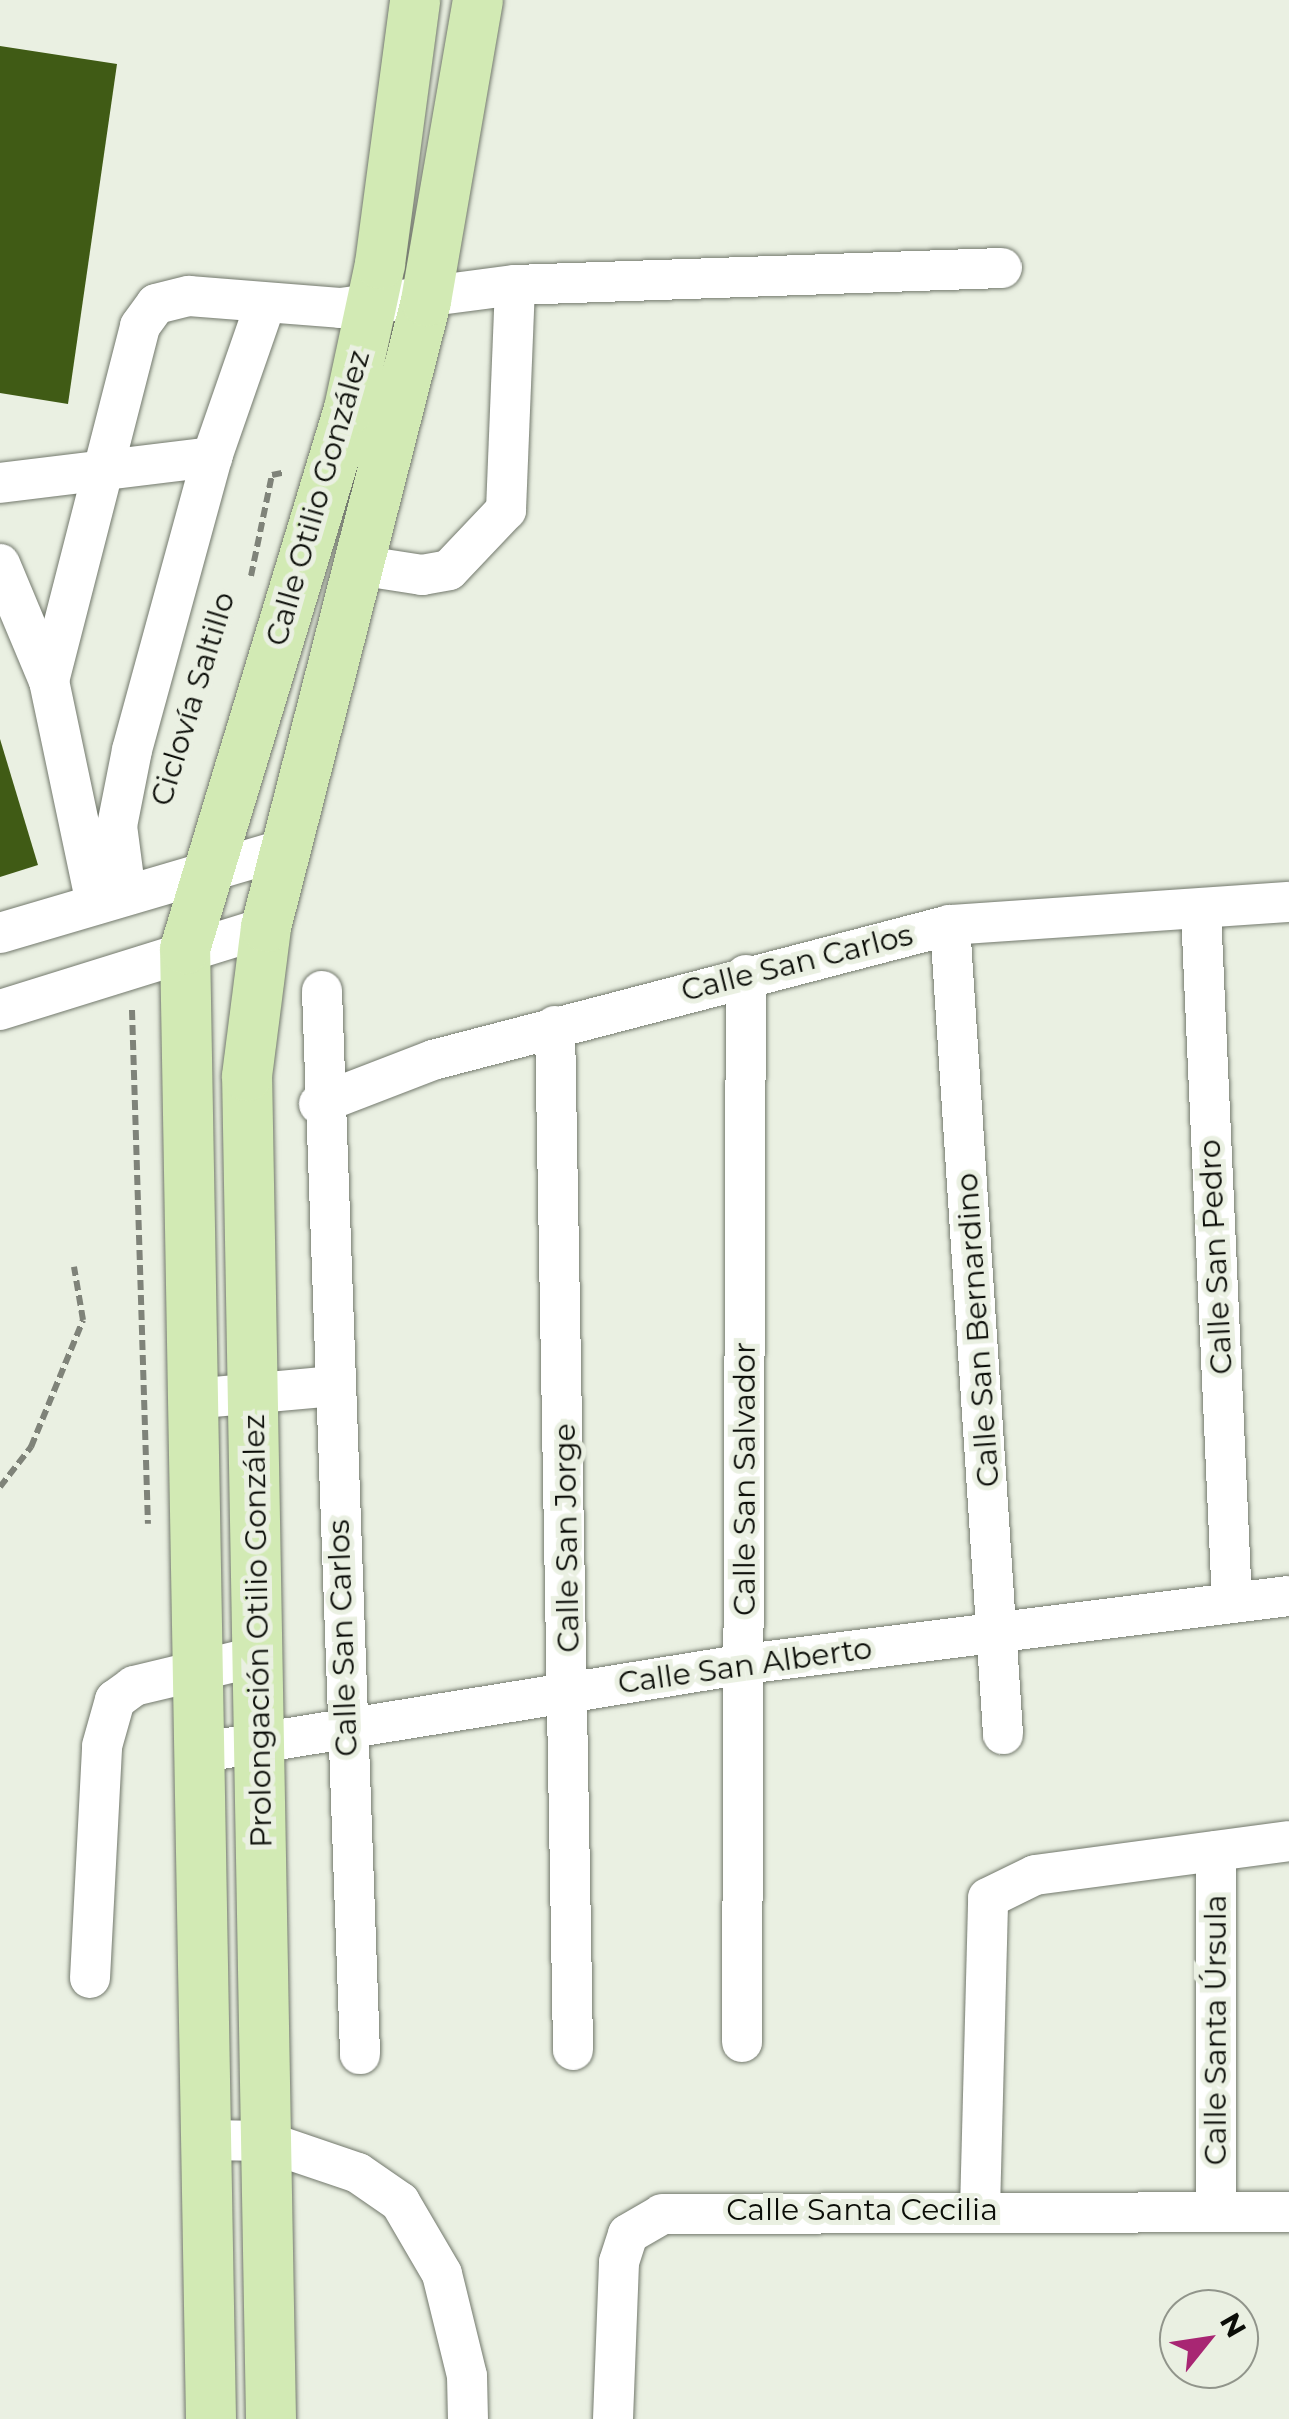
<!DOCTYPE html>
<meta charset="utf-8">
<style>
body{margin:0}
#map{position:relative;width:1289px;height:2419px;overflow:hidden;background:#eaf0e2;font-family:Montserrat,sans-serif}
div>[style]{position:absolute}
.building>*{inset:0;background:#405b15}
.path>*{height:6px;margin-top:-3px;transform-origin:0;background:repeating-linear-gradient(90deg,#7f8379 0 10px,transparent 0 15px)}
.roads{filter:drop-shadow(0 0 2px #73796d) drop-shadow(0 0 2px #73796d)}
.minor>*{height:40px;margin:-20px;padding:0 20px;transform-origin:20px;border-radius:20px;background:#fff}
.major>*{height:50px;margin:-25px;padding:0 25px;transform-origin:25px;border-radius:25px;background:#d2eab4}
span{translate:-50% -50%;white-space:nowrap;text-align:center;line-height:1.15;-webkit-text-stroke:10px #eaf0e2;paint-order:stroke}
.street-label{font-size:30px;color:#0b0d08}
.north{position:absolute;left:1159px;top:2289px;width:100px;height:100px;box-sizing:border-box;background:#eaf0e2;border:2px solid #91958b;border-radius:50%;rotate:60deg;font-size:28px;font-weight:700;line-height:40px;text-align:center;color:#0b0d08}
.north::after{content:'';display:block;margin:auto;width:35px;height:45px;background:#a82673;clip-path:polygon(50% 0,100% 100%,50% 72%,0 100%)}
</style>
<div id="map">
<div class="building">
<div style="clip-path:polygon(0 46px,117px 64px,68px 404px,0 393px)"></div>
<div style="clip-path:polygon(0 739px,38px 865px,0 877px)"></div>
</div>
<div class="path">
<div style="left:251px;top:576px;width:103px;rotate:-78.3deg"></div>
<div style="left:272px;top:475px;width:14px;rotate:-12deg"></div>
<div style="left:132px;top:1010px;width:514px;rotate:88.22deg"></div>
<div style="left:0;top:1487px;width:51px;rotate:-52.2deg"></div>
<div style="left:31px;top:1447px;width:137px;rotate:-67.7deg"></div>
<div style="left:83px;top:1320px;width:54px;rotate:-99.6deg"></div>
</div>
<div class="roads">
<div class="minor">
<div style="left:0;top:483px;width:214px;rotate:-7deg"></div>
<div style="left:0;top:564px;width:127px;rotate:67.3deg"></div>
<div style="left:358px;top:565px;width:65px;rotate:8.9deg"></div>
<div style="left:422px;top:575px;width:27px;rotate:-10deg"></div>
<div style="left:449px;top:570px;width:83px;rotate:-46.5deg"></div>
<div style="left:506px;top:510px;width:225px;rotate:-87.7deg"></div>
<div style="left:126px;top:894px;width:69px;rotate:-97.5deg"></div>
<div style="left:117px;top:826px;width:77px;rotate:-78.8deg"></div>
<div style="left:132px;top:750px;width:304px;rotate:-74.7deg"></div>
<div style="left:212px;top:457px;width:161px;rotate:-70.8deg"></div>
<div style="left:96px;top:904px;width:228px;rotate:-101.9deg"></div>
<div style="left:49px;top:681px;width:366px;rotate:-75.6deg"></div>
<div style="left:140px;top:326px;width:27px;rotate:-54deg"></div>
<div style="left:156px;top:304px;width:34px;rotate:-14deg"></div>
<div style="left:189px;top:296px;width:151px;rotate:4.5deg"></div>
<div style="left:340px;top:308px;width:177px;rotate:-7.5deg"></div>
<div style="left:515px;top:285px;width:487px;rotate:-2deg"></div>
<div style="left:1201px;top:912px;width:691px;rotate:87.43deg"></div>
<div style="left:950px;top:925px;width:811px;rotate:86.25deg"></div>
<div style="left:0;top:933px;width:300px;rotate:-16.4deg"></div>
<div style="left:322px;top:991px;width:1064px;rotate:87.95deg"></div>
<div style="left:0;top:1010px;width:279px;rotate:-17.3deg"></div>
<div style="left:555px;top:1026px;width:1024px;rotate:88.99deg"></div>
<div style="left:319px;top:1104px;width:122px;rotate:-21.1deg"></div>
<div style="left:433px;top:1060px;width:534px;rotate:-14.63deg"></div>
<div style="left:950px;top:925px;width:340px;rotate:-3.9deg"></div>
<div style="left:191px;top:1399px;width:143px;rotate:-5.2deg"></div>
<div style="left:203px;top:1752px;width:549px;rotate:-9.22deg"></div>
<div style="left:745px;top:1664px;width:548px;rotate:-7.13deg"></div>
<div style="left:90px;top:1978px;width:232px;rotate:-87deg"></div>
<div style="left:102px;top:1746px;width:48px;rotate:-74.2deg"></div>
<div style="left:115px;top:1700px;width:24px;rotate:-36deg"></div>
<div style="left:134px;top:1686px;width:129px;rotate:-13.5deg"></div>
<div style="left:742px;top:2042px;width:1067px;rotate:-89.79deg"></div>
<div style="left:208px;top:2140px;width:56px;rotate:1deg"></div>
<div style="left:264px;top:2141px;width:99px;rotate:18.8deg"></div>
<div style="left:358px;top:2173px;width:51px;rotate:34.6deg"></div>
<div style="left:400px;top:2202px;width:83px;rotate:59.7deg"></div>
<div style="left:442px;top:2274px;width:105px;rotate:76.2deg"></div>
<div style="left:467px;top:2376px;width:43px;rotate:88.7deg"></div>
<div style="left:980px;top:2210px;width:312px;rotate:-88.5deg"></div>
<div style="left:988px;top:1898px;width:52px;rotate:-26.1deg"></div>
<div style="left:1035px;top:1875px;width:256px;rotate:-7.6deg"></div>
<div style="left:1216px;top:2210px;width:359px;rotate:-90deg"></div>
<div style="left:613px;top:2419px;width:157px;rotate:-87.8deg"></div>
<div style="left:619px;top:2262px;width:29px;rotate:-72deg"></div>
<div style="left:628px;top:2234px;width:39px;rotate:-30deg"></div>
<div style="left:662px;top:2214px;width:627px;rotate:-0.18deg"></div>
</div>
<div class="major">
<div style="left:211px;top:2419px;width:1470px;rotate:-91.01deg"></div>
<div style="left:185px;top:949px;width:564px;rotate:-73.11deg"></div>
<div style="left:349px;top:409px;width:148px;rotate:-77.9deg"></div>
<div style="left:380px;top:264px;width:266px;rotate:-82.4deg"></div>
<div style="left:271px;top:2419px;width:1343px;rotate:-91.02deg"></div>
<div style="left:247px;top:1076px;width:150px;rotate:-82.7deg"></div>
<div style="left:266px;top:927px;width:646px;rotate:-75.66deg"></div>
<div style="left:426px;top:301px;width:305px;rotate:-80.2deg"></div>
</div>
</div>
<div class="street-label">
<span style="left:318px;top:498px;rotate:-74deg">Calle Otilio González</span>
<span style="left:193px;top:699px;rotate:-73deg">Ciclovía Saltillo</span>
<span style="left:797px;top:963px;rotate:-14deg">Calle San Carlos</span>
<span style="left:1216px;top:1257px;rotate:-93deg">Calle San Pedro</span>
<span style="left:978px;top:1330px;rotate:-94deg">Calle San Bernardino</span>
<span style="left:745px;top:1479px;rotate:-90deg">Calle San Salvador</span>
<span style="left:567px;top:1538px;rotate:-91deg">Calle San Jorge</span>
<span style="left:258px;top:1631px;rotate:-91deg">Prolongación Otilio González</span>
<span style="left:343px;top:1638px;rotate:-92deg">Calle San Carlos</span>
<span style="left:745px;top:1666px;rotate:-8deg">Calle San Alberto</span>
<span style="left:1216px;top:2030px;rotate:-90deg">Calle Santa Úrsula</span>
<span style="left:862px;top:2210px">Calle Santa Cecilia</span>
</div>
<div class="north">N</div>
</div>
